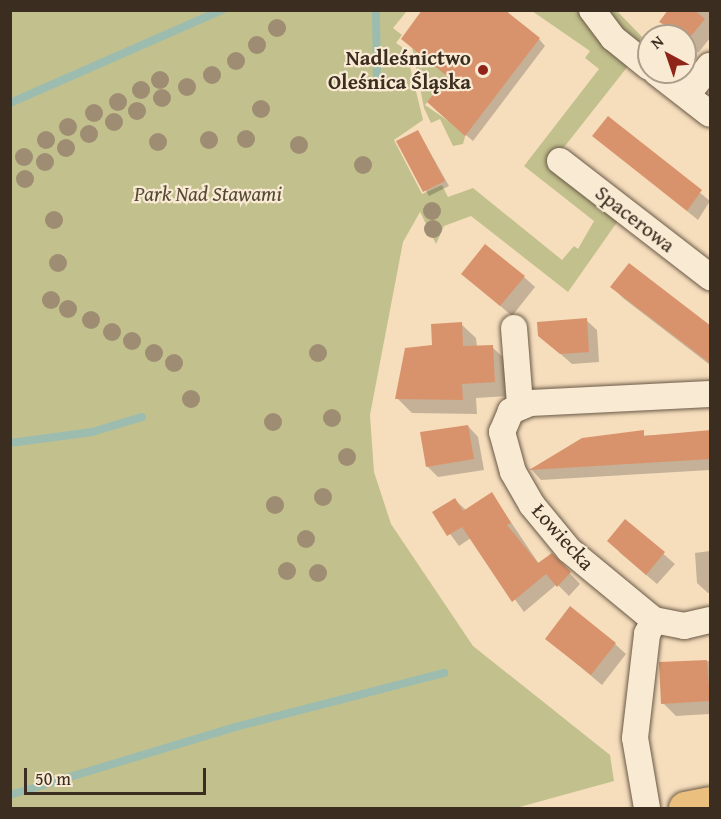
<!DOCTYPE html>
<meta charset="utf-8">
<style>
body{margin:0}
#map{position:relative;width:721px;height:819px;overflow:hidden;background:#f6debd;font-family:"Gentium Book Plus",serif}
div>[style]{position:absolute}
.green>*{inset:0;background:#c2c08d}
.shadow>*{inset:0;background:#0003}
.stream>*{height:8px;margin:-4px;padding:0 4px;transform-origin:4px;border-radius:4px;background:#9dbcb0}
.building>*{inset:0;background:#d9936c}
.roads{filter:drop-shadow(0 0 2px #6a5946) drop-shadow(0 0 2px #6a5946)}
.minor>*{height:26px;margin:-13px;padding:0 13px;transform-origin:13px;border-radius:13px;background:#f9ead4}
.major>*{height:32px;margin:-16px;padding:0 16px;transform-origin:16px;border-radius:16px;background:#ebbf7e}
.trees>*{width:18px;height:18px;margin:-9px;border-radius:50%;background:#9e8d72}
.dots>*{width:16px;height:16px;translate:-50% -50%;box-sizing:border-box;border:3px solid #f9ead4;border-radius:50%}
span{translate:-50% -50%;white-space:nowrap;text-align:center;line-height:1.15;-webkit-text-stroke:4.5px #f9ead4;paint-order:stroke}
.poi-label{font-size:21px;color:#3b2d1f;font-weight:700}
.right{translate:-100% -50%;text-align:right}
.park-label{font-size:21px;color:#564a35;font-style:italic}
.street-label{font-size:21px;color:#3b2d1f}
.frame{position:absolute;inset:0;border:12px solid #3b2d1f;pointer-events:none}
.north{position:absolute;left:637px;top:24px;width:60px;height:60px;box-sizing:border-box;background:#f9ead4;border:2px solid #ad9e8c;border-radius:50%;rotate:320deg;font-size:16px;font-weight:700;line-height:24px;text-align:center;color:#3b2d1f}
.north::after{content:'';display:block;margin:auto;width:21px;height:27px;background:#8f2418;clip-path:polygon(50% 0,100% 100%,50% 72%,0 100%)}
.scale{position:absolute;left:24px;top:768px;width:182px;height:27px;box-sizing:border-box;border:3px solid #3b2d1f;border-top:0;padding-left:8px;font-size:18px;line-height:21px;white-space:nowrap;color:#3b2d1f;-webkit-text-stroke:4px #f9ead4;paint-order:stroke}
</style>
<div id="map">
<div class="green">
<div style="clip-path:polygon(11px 11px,407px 11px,393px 28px,402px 35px,396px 43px,406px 50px,423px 120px,394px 140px,422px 194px,442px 185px,448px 197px,473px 188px,562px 260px,574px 246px,578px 249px,594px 221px,524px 166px,599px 69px,585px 58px,590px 51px,532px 11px,617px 11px,647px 42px,550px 165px,620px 218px,568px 292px,471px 216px,444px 226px,436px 244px,420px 212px,403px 242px,370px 415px,374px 472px,391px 524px,473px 646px,610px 755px,614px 781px,516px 808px,11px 808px)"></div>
<div style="clip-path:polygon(412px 47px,463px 54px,425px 105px,466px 133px,463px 144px,453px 146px,440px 119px,431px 123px,424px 108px)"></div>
</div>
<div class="shadow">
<div style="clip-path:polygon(670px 10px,710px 10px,710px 38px,698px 53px,685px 36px,676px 36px,661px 21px)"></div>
<div style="clip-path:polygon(539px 39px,545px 46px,473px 141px,435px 109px)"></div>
<div style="clip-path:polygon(608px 118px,710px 201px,698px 220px,594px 136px)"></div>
<div style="clip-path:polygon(418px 131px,449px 186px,429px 196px,398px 142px)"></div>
<div style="clip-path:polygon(463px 274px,524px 277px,535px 287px,512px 316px)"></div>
<div style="clip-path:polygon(612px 287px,710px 328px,710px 365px,623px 298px)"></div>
<div style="clip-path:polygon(586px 320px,597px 330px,599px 362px,572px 364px,540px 336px)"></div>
<div style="clip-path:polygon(461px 324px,476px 338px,477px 347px,492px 347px,507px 361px,509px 396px,476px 398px,477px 414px,412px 413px,397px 398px,434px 346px)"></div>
<div style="clip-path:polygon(468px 426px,478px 437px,484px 470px,438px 477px,427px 466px)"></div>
<div style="clip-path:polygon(710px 432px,710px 470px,541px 480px,532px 470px,583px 439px)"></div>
<div style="clip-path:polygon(492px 494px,539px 564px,552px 555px,580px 584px,569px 596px,557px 584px,524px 612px,471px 538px,459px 546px,434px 512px,455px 500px,466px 510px)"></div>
<div style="clip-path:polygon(625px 521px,675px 564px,657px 584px,619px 552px)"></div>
<div style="clip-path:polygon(710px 551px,710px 593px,708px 593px,697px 583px,695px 553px)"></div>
<div style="clip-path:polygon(547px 639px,615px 644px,626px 654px,602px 685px)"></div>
<div style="clip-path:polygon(710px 661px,710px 714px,676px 716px,663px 703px,661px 664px)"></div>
</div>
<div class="stream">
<div style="left:376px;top:10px;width:70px;rotate:89.2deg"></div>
<div style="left:10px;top:103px;width:232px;rotate:-23.7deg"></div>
<div style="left:10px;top:443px;width:83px;rotate:-7.6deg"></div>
<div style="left:92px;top:432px;width:52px;rotate:-16.7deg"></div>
<div style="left:10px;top:795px;width:235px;rotate:-16.8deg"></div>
<div style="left:235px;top:727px;width:216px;rotate:-14.5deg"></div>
</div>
<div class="building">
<div style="clip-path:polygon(422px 10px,505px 10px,540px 38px,465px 136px,427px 102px,447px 76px,401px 39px)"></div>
<div style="clip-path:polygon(668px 10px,694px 10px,705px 19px,685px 43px,685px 36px,659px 22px)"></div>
<div style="clip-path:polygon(608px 116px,702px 190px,687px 211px,592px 136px)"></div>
<div style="clip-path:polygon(418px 130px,445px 181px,423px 192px,396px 141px)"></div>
<div style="clip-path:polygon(485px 244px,525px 276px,500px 306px,461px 274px)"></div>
<div style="clip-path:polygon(629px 263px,711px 326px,711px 364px,610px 287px)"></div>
<div style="clip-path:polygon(587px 318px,589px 352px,560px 354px,538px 336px,537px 322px)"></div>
<div style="clip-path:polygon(462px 322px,463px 346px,493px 345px,495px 382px,462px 384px,463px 400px,395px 399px,405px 348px,432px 345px,431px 324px)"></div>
<div style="clip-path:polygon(468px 425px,474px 459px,426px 467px,420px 432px)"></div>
<div style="clip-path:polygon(644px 430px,644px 436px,711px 430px,711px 459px,529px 470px,582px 438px)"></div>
<div style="clip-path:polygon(492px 492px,511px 523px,507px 525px,538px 563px,552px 553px,571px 572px,557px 587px,546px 574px,512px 602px,462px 527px,447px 536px,432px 512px,455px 498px,463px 511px)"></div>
<div style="clip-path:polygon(625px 519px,665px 552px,646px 575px,607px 541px)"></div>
<div style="clip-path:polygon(570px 606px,616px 643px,591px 675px,545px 639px)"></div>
<div style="clip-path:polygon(707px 660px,710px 701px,661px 704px,659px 662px)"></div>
</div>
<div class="roads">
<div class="minor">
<div style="left:592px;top:10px;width:35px;rotate:53deg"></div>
<div style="left:613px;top:38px;width:46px;rotate:38.9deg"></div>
<div style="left:656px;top:72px;width:68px;rotate:37.9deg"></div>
<div style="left:687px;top:95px;width:37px;rotate:-52deg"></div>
<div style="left:560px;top:161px;width:190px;rotate:37.7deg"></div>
<div style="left:514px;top:328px;width:77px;rotate:85.5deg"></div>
<div style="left:710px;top:394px;width:180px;rotate:177.1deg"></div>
<div style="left:530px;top:403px;width:21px;rotate:157deg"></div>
<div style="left:511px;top:411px;width:23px;rotate:113deg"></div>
<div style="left:502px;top:432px;width:41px;rotate:74.6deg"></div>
<div style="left:513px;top:472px;width:38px;rotate:60deg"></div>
<div style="left:532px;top:505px;width:58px;rotate:50.6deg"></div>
<div style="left:569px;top:550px;width:110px;rotate:39.5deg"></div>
<div style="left:654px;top:620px;width:31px;rotate:11deg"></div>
<div style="left:684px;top:626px;width:27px;rotate:-13deg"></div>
<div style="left:647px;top:808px;width:71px;rotate:-99.7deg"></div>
<div style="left:635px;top:738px;width:105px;rotate:-83.4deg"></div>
<div style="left:647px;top:634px;width:16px;rotate:-63deg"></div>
</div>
<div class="major">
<div style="left:685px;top:808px;width:25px;rotate:-11deg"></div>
</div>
</div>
<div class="trees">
<div style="left:277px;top:28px"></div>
<div style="left:257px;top:45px"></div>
<div style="left:236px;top:61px"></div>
<div style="left:212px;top:75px"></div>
<div style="left:160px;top:80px"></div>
<div style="left:187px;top:87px"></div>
<div style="left:141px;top:90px"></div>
<div style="left:162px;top:98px"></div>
<div style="left:118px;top:102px"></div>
<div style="left:261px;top:109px"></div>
<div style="left:137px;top:111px"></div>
<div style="left:94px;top:113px"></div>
<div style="left:114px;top:122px"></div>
<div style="left:68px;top:127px"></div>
<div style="left:89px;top:134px"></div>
<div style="left:246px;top:139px"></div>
<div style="left:46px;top:140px"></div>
<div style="left:209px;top:140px"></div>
<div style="left:158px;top:142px"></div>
<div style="left:299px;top:145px"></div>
<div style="left:66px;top:148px"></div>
<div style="left:24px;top:157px"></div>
<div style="left:45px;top:162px"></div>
<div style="left:363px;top:165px"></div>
<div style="left:25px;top:179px"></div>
<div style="left:432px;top:211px"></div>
<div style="left:54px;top:220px"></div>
<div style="left:433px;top:229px"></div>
<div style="left:58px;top:263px"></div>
<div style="left:51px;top:300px"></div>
<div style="left:68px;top:309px"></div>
<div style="left:91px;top:320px"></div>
<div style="left:112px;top:332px"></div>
<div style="left:132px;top:341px"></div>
<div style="left:154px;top:353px"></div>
<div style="left:318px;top:353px"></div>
<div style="left:174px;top:363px"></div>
<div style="left:191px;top:399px"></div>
<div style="left:332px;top:418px"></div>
<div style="left:273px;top:422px"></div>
<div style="left:347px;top:457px"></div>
<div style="left:323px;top:497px"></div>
<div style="left:275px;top:505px"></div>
<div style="left:306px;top:539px"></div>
<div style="left:287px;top:571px"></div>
<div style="left:318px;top:573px"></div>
</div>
<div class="dots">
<div style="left:483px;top:70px;background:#8f2418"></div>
</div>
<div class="poi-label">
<span class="right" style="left:471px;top:70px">Nadleśnictwo<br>Oleśnica Śląska</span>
</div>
<div class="park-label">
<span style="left:208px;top:194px">Park Nad Stawami</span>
</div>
<div class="street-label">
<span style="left:635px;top:219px;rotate:38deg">Spacerowa</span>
<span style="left:563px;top:537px;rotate:48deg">Łowiecka</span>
</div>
<div class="frame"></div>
<div class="north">N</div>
<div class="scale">50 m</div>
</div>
